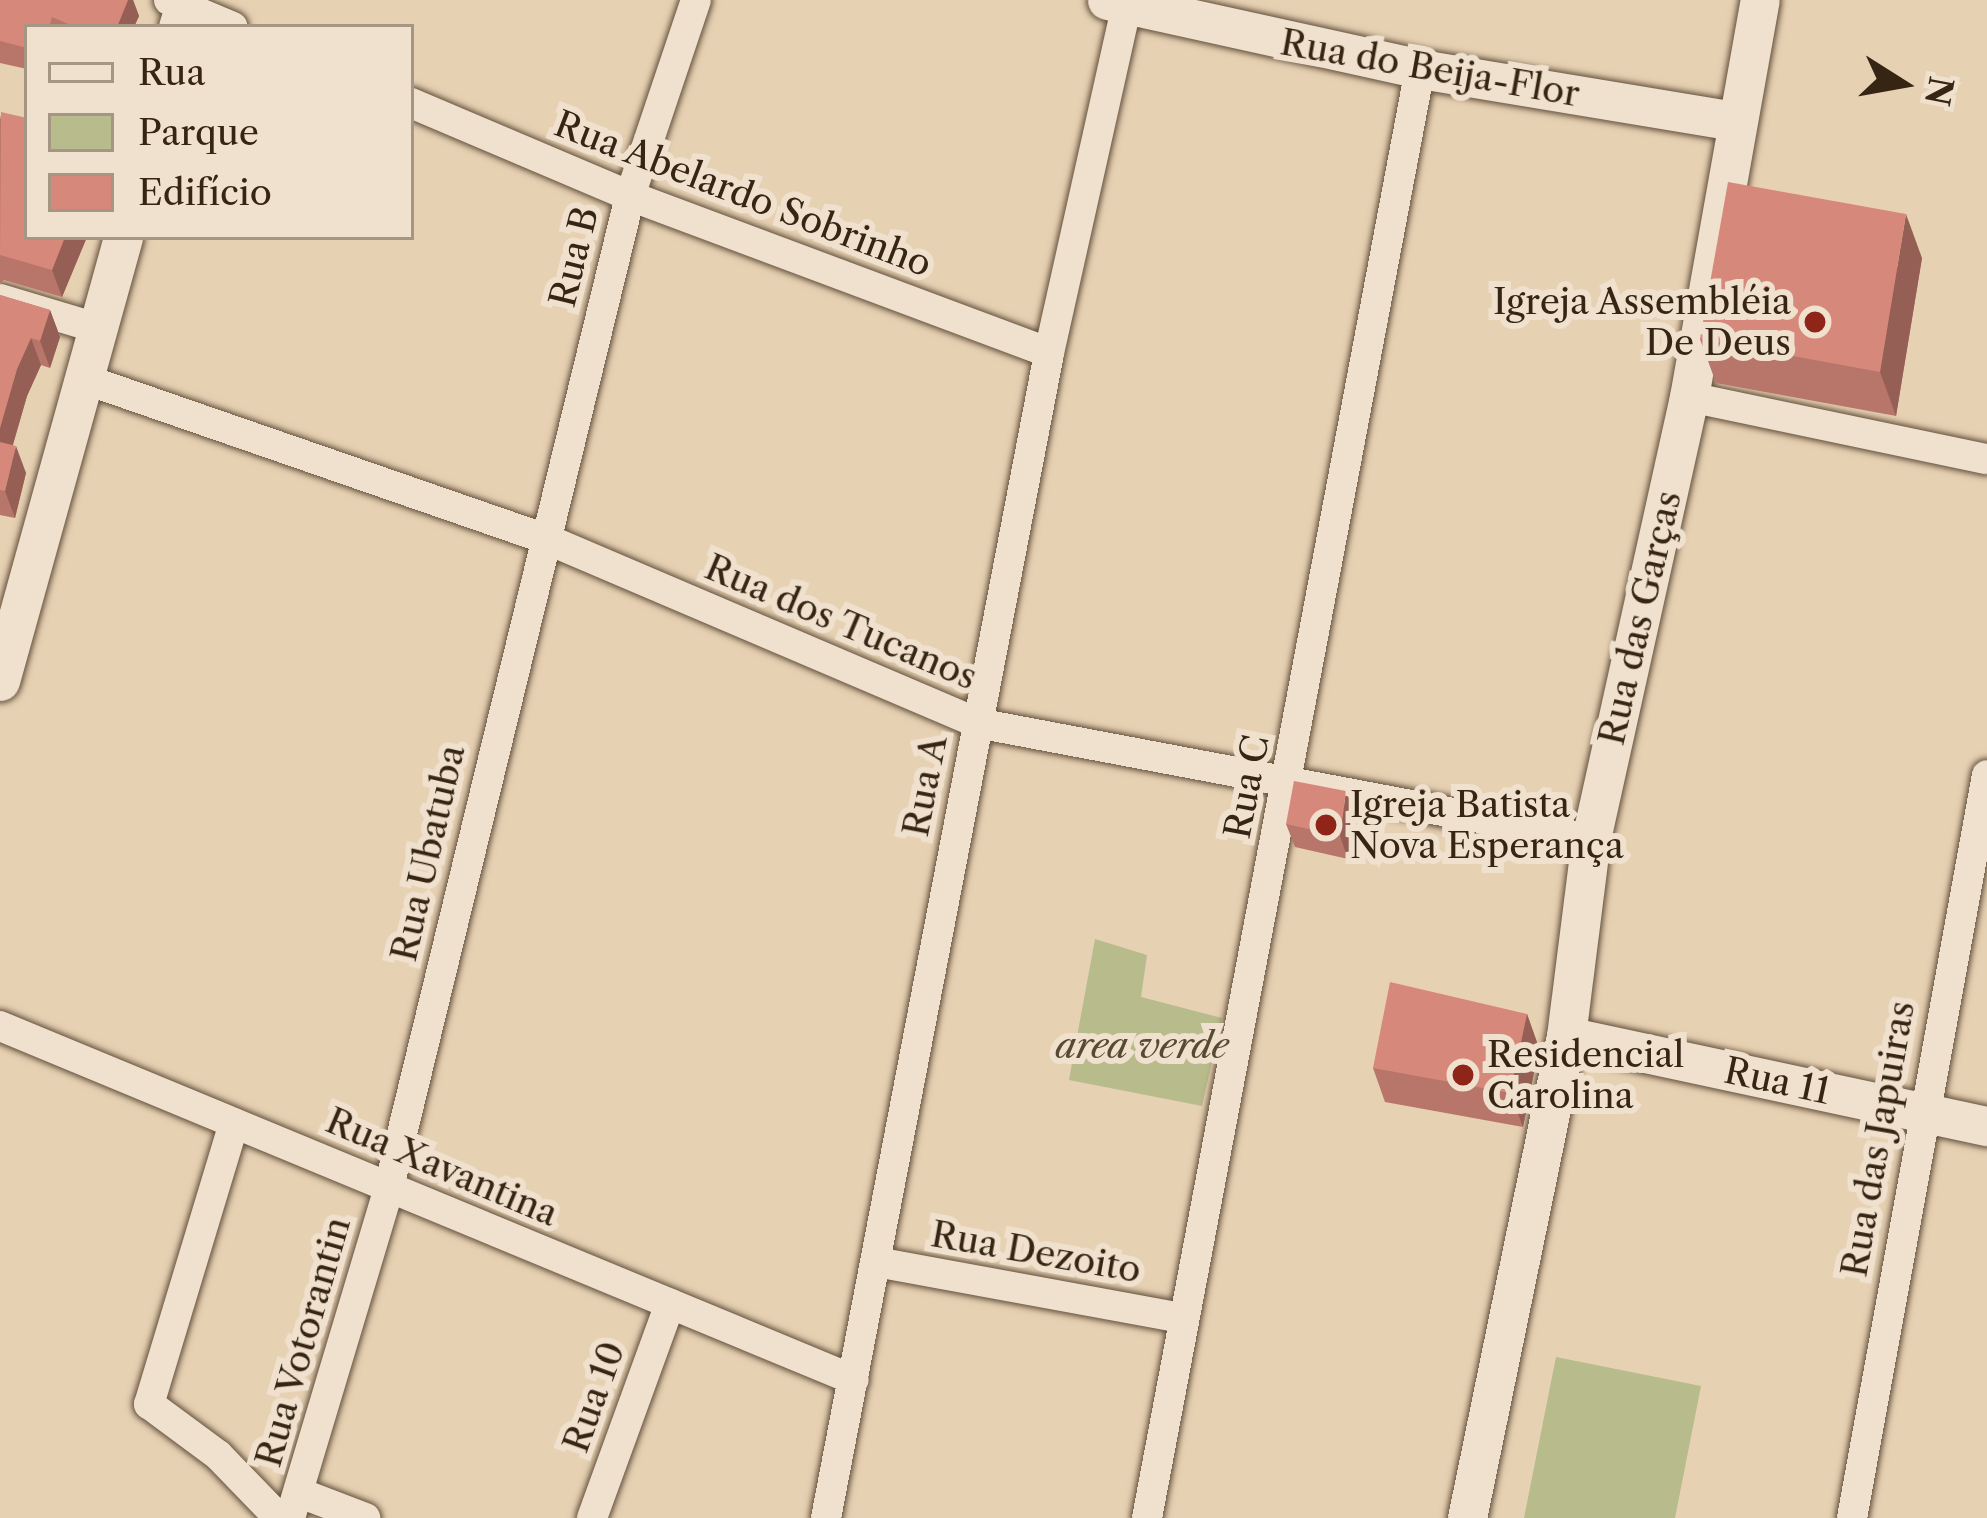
<!DOCTYPE html>
<meta charset="utf-8">
<style>
body{margin:0}
#map{position:relative;width:1987px;height:1518px;overflow:hidden;background:#e7d1b3;font-family:"Libre Caslon Text",serif}
div>[style]{position:absolute}
.green>*{inset:0;background:#b8bb8b}
.roads{filter:drop-shadow(0 0 3px #63503c) drop-shadow(0 0 3px #63503c)}
.minor>*{height:30px;margin:-15px;padding:0 15px;transform-origin:15px;border-radius:15px;background:#efe1ce}
.tertiary>*{height:39px;margin:-19.5px;padding:0 19.5px;transform-origin:19.5px;border-radius:19.5px;background:#efe1ce}
.wall>*{inset:0;background:#b87569}
.shaded-wall>*{inset:0;background:#965f55}
.building>*{inset:0;background:#d6887a}
.dots>*{width:33px;height:33px;translate:-50% -50%;box-sizing:border-box;border:6px solid #efe1ce;border-radius:50%}
span{translate:-50% -50%;white-space:nowrap;text-align:center;line-height:1.15;-webkit-text-stroke:12px #efe1ce;paint-order:stroke}
.street-label{font-size:36px;color:#372514}
.poi-label{font-size:36px;color:#372514}
.right{translate:-100% -50%;text-align:right}
.left{translate:0 -50%;text-align:left}
.park-label{font-size:36px;color:#574a32;font-style:italic}
.legend{position:absolute;left:24px;top:24px;width:390px;height:216px;box-sizing:border-box;background:#efe1ce;border:3px solid #a59684;margin:0;padding:15px 21px;list-style:none;font-size:36px;color:#372514}
.legend li{display:flex;align-items:center;gap:24px;height:60px}
.legend b{width:60px;border:3px solid #a59684}
.north{position:absolute;left:1843px;top:24px;width:120px;height:120px;-webkit-text-stroke:9px #efe1ce;paint-order:stroke;rotate:101deg;font-size:33px;font-weight:700;line-height:48px;text-align:center;color:#372514}
.north::after{content:'';display:block;margin:auto;width:42px;height:54px;background:#372514;clip-path:polygon(50% 0,100% 100%,50% 72%,0 100%)}
</style>
<div id="map">
<div class="green">
<div style="clip-path:polygon(1095px 939px,1147px 955px,1141px 997px,1222px 1018px,1202px 1106px,1069px 1080px)"></div>
<div style="clip-path:polygon(1556px 1357px,1701px 1386px,1675px 1518px,1524px 1518px)"></div>
</div>
<div class="roads">
<div class="minor">
<div style="left:169px;top:0;width:69px;rotate:22.9deg"></div>
<div style="left:411px;top:103px;width:238px;rotate:23deg"></div>
<div style="left:630px;top:196px;width:447px;rotate:20.5deg"></div>
<div style="left:0;top:299px;width:104px;rotate:16.7deg"></div>
<div style="left:87px;top:380px;width:484px;rotate:19.1deg"></div>
<div style="left:544px;top:538px;width:471px;rotate:23.1deg"></div>
<div style="left:977px;top:723px;width:625px;rotate:10.7deg"></div>
<div style="left:1689px;top:397px;width:304px;rotate:11.8deg"></div>
<div style="left:0;top:1026px;width:924px;rotate:22.51deg"></div>
<div style="left:234px;top:1123px;width:294px;rotate:106.8deg"></div>
<div style="left:149px;top:1404px;width:86px;rotate:36.5deg"></div>
<div style="left:218px;top:1455px;width:88px;rotate:45.9deg"></div>
<div style="left:876px;top:1262px;width:311px;rotate:10.4deg"></div>
<div style="left:300px;top:1493px;width:70px;rotate:21deg"></div>
<div style="left:290px;top:1518px;width:345px;rotate:-73.3deg"></div>
<div style="left:389px;top:1187px;width:1020px;rotate:-76.33deg"></div>
<div style="left:630px;top:196px;width:207px;rotate:-71.4deg"></div>
<div style="left:592px;top:1518px;width:228px;rotate:-70deg"></div>
<div style="left:826px;top:1518px;width:1186px;rotate:-79.16deg"></div>
<div style="left:1049px;top:353px;width:362px;rotate:-77.4deg"></div>
<div style="left:1147px;top:1518px;width:1474px;rotate:-79.33deg"></div>
<div style="left:1852px;top:1518px;width:755px;rotate:-79.7deg"></div>
</div>
<div class="tertiary">
<div style="left:1107px;top:0;width:321px;rotate:12.4deg"></div>
<div style="left:1420px;top:69px;width:319px;rotate:9.4deg"></div>
<div style="left:178px;top:27px;width:28px;rotate:-73deg"></div>
<div style="left:0;top:681px;width:461px;rotate:-74.5deg"></div>
<div style="left:1566px;top:1036px;width:431px;rotate:12.1deg"></div>
<div style="left:1467px;top:1518px;width:492px;rotate:-78.4deg"></div>
<div style="left:1566px;top:1036px;width:199px;rotate:-82.8deg"></div>
<div style="left:1591px;top:839px;width:453px;rotate:-77.5deg"></div>
<div style="left:1689px;top:397px;width:403px;rotate:-79.9deg"></div>
</div>
</div>
<div class="wall">
<div style="clip-path:polygon(0 0,133px 0,139px 16px,134px 27px,27px 27px,27px 69px,0 63px)"></div>
<div style="clip-path:polygon(0 115px,27px 237px,87px 237px,62px 297px,4px 280px,0 283px)"></div>
<div style="clip-path:polygon(1922px 258px,1896px 416px,1716px 383px,1700px 339px)"></div>
<div style="clip-path:polygon(0 295px,50px 310px,60px 337px,50px 368px,41px 365px,27px 396px,13px 445px,26px 473px,15px 518px,0 515px)"></div>
<div style="clip-path:polygon(1355px 814px,1348px 859px,1295px 847px,1286px 824px)"></div>
<div style="clip-path:polygon(1527px 1014px,1539px 1048px,1523px 1127px,1385px 1102px,1373px 1068px)"></div>
</div>
<div class="shaded-wall">
<div style="clip-path:polygon(128px 0,133px 0,139px 16px,134px 27px,117px 27px)"></div>
<div style="clip-path:polygon(1906px 214px,1922px 258px,1896px 416px,1880px 372px)"></div>
<div style="clip-path:polygon(65px 237px,87px 237px,62px 297px,52px 270px)"></div>
<div style="clip-path:polygon(50px 310px,60px 337px,50px 368px,40px 341px)"></div>
<div style="clip-path:polygon(31px 338px,41px 365px,27px 396px,6px 468px,0 452px,0 428px,17px 369px)"></div>
<div style="clip-path:polygon(16px 446px,26px 473px,15px 518px,5px 491px)"></div>
<div style="clip-path:polygon(1346px 791px,1355px 814px,1348px 859px,1340px 836px)"></div>
<div style="clip-path:polygon(1527px 1014px,1539px 1048px,1523px 1127px,1510px 1093px)"></div>
</div>
<div class="building">
<div style="clip-path:polygon(0 0,128px 0,117px 27px,75px 27px,52px 17px,49px 27px,27px 27px,27px 48px,0 41px)"></div>
<div style="clip-path:polygon(1px 112px,27px 118px,27px 237px,65px 237px,52px 270px,0 255px)"></div>
<div style="clip-path:polygon(1728px 182px,1906px 214px,1880px 372px,1700px 339px)"></div>
<div style="clip-path:polygon(0 295px,50px 310px,40px 341px,31px 338px,17px 369px,0 428px)"></div>
<div style="clip-path:polygon(0 442px,16px 446px,5px 491px,0 490px)"></div>
<div style="clip-path:polygon(1294px 781px,1346px 791px,1340px 836px,1286px 824px)"></div>
<div style="clip-path:polygon(1390px 982px,1527px 1014px,1510px 1093px,1373px 1068px)"></div>
</div>
<div class="dots">
<div style="left:1815px;top:322px;background:#8f2418"></div>
<div style="left:1326px;top:825px;background:#8f2418"></div>
<div style="left:1463px;top:1075px;background:#8f2418"></div>
</div>
<div class="street-label">
<span style="left:1430px;top:68px;rotate:10deg">Rua do Beija-Flor</span>
<span style="left:743px;top:194px;rotate:21deg">Rua Abelardo Sobrinho</span>
<span style="left:574px;top:257px;rotate:-76deg">Rua B</span>
<span style="left:1640px;top:618px;rotate:-77deg">Rua das Garças</span>
<span style="left:841px;top:622px;rotate:23deg">Rua dos Tucanos</span>
<span style="left:925px;top:786px;rotate:-79deg">Rua A</span>
<span style="left:1247px;top:787px;rotate:-79deg">Rua C</span>
<span style="left:428px;top:853px;rotate:-77deg">Rua Ubatuba</span>
<span style="left:1777px;top:1081px;rotate:12deg">Rua 11</span>
<span style="left:1878px;top:1139px;rotate:-80deg">Rua das Japuiras</span>
<span style="left:442px;top:1167px;rotate:23deg">Rua Xavantina</span>
<span style="left:1036px;top:1252px;rotate:10deg">Rua Dezoito</span>
<span style="left:303px;top:1342px;rotate:-74deg">Rua Votorantin</span>
<span style="left:594px;top:1397px;rotate:-70deg">Rua 10</span>
</div>
<div class="poi-label">
<span class="right" style="left:1791px;top:322px">Igreja Assembléia<br>De Deus</span>
<span class="left" style="left:1350px;top:825px">Igreja Batista<br>Nova Esperança</span>
<span class="left" style="left:1487px;top:1075px">Residencial<br>Carolina</span>
</div>
<div class="park-label">
<span style="left:1142px;top:1046px">area verde</span>
</div>
<ul class="legend">
<li><b style="height:15px;background:#efe1ce"></b>Rua</li>
<li><b style="height:33px;background:#b8bb8b"></b>Parque</li>
<li><b style="height:33px;background:#d6887a"></b>Edifício</li>
</ul>
<div class="north">N</div>
</div>
